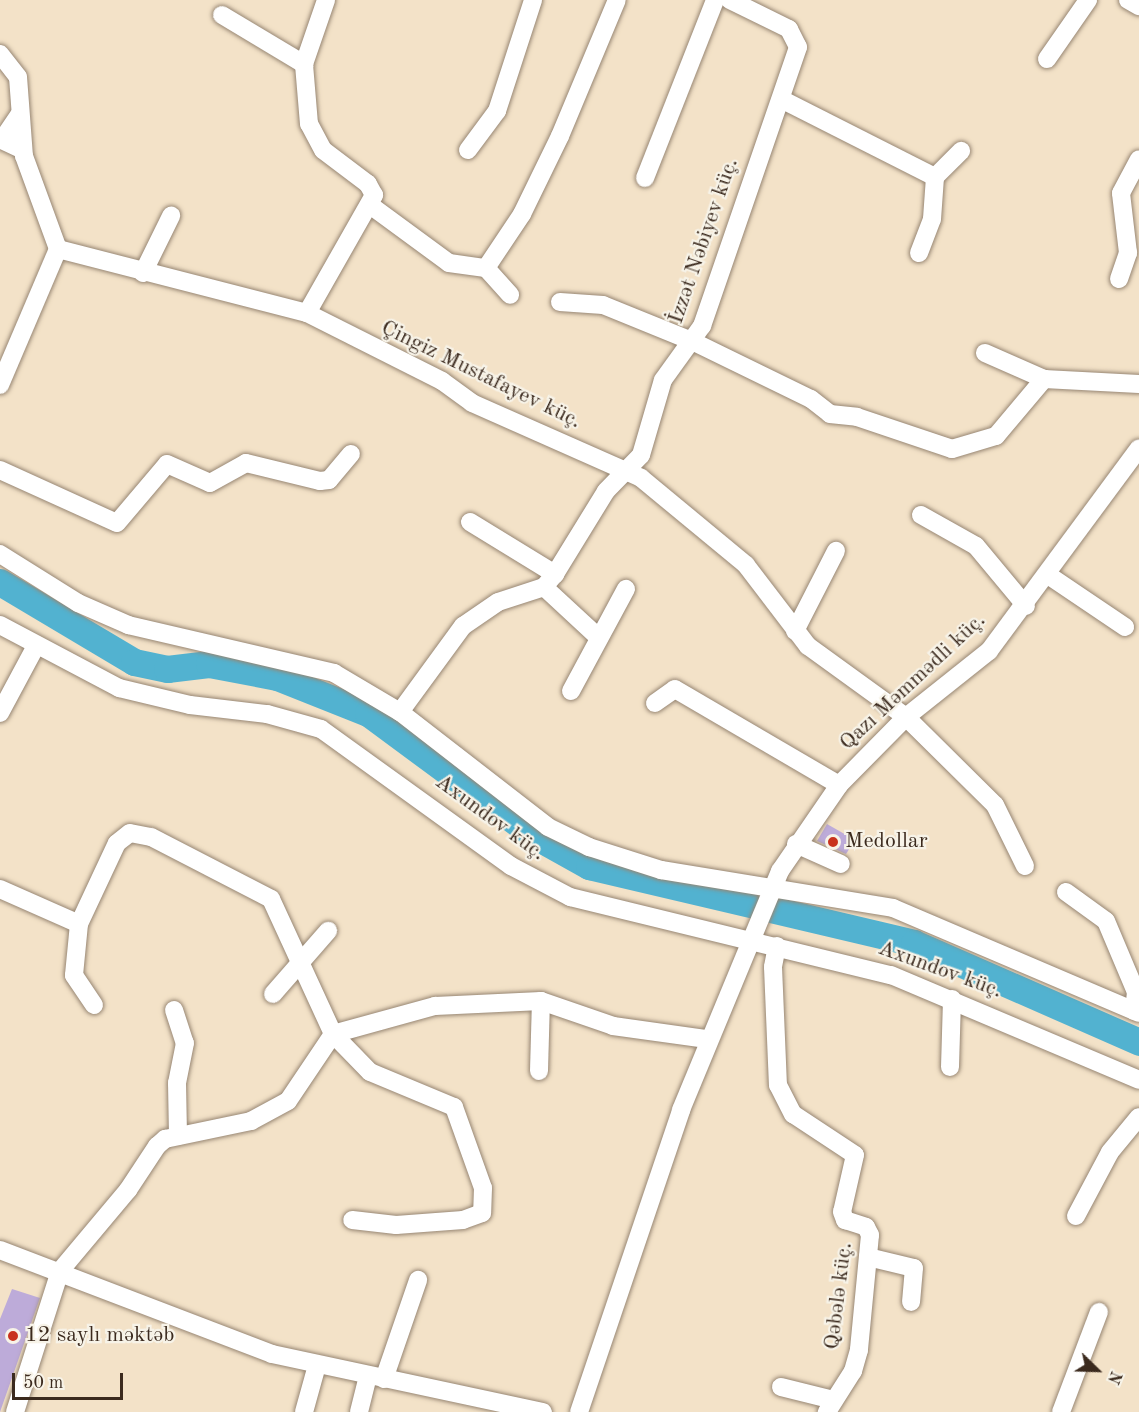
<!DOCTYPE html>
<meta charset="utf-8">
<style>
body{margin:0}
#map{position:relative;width:1139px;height:1412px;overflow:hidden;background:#f3e2c8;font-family:"Old Standard TT",serif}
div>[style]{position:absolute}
.river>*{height:27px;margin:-13.5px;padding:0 13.5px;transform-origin:13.5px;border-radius:13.5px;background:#52b2d0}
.building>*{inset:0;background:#bdabd9}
.roads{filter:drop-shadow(0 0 2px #978673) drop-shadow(0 0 2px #978673)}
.minor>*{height:18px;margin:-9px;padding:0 9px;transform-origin:9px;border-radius:9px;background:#fff}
.dots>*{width:16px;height:16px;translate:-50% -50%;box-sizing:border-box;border:3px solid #f7f3e8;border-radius:50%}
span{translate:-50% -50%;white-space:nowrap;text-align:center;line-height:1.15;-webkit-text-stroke:4.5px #f7f3e8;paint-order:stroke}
.street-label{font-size:22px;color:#3b2a1e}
.poi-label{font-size:22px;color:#3b2a1e}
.left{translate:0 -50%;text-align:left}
.north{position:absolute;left:1067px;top:1340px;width:60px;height:60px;-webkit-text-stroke:4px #f7f3e8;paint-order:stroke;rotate:113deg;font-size:16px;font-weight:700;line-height:24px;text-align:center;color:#3b2a1e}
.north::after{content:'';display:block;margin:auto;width:21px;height:27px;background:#3b2a1e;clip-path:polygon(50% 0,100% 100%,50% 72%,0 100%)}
.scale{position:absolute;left:12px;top:1373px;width:111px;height:27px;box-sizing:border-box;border:3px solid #3b2a1e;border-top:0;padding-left:8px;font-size:18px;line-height:21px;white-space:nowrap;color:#3b2a1e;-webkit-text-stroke:4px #f7f3e8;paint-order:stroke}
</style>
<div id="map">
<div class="river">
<div style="left:0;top:582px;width:156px;rotate:30.8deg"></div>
<div style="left:134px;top:662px;width:34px;rotate:12deg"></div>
<div style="left:167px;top:669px;width:42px;rotate:-6.8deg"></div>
<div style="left:209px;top:664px;width:69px;rotate:10.8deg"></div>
<div style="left:277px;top:677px;width:98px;rotate:21.6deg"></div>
<div style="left:368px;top:713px;width:207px;rotate:36.4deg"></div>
<div style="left:535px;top:836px;width:62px;rotate:29.1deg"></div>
<div style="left:589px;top:866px;width:334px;rotate:13.3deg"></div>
<div style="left:914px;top:943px;width:246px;rotate:23.7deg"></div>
</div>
<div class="building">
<div style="clip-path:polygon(827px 824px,855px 840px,846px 854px,817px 841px)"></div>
<div style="clip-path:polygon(12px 1289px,40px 1298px,0 1412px,0 1319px)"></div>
</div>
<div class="roads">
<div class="minor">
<div style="left:1128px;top:0;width:13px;rotate:29deg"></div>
<div style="left:222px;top:15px;width:96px;rotate:30.9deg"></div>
<div style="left:0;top:54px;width:29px;rotate:52deg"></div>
<div style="left:18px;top:77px;width:79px;rotate:85.7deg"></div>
<div style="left:24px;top:156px;width:99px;rotate:69.9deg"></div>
<div style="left:58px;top:249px;width:257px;rotate:14.4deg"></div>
<div style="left:307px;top:313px;width:151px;rotate:26.7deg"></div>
<div style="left:442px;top:381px;width:37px;rotate:36deg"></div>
<div style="left:472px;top:403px;width:185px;rotate:23.9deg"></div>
<div style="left:641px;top:478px;width:136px;rotate:39.6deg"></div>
<div style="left:746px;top:565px;width:102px;rotate:52.6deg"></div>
<div style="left:808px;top:646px;width:121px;rotate:35.9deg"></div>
<div style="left:906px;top:717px;width:125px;rotate:44.7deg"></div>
<div style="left:995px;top:805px;width:68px;rotate:63.8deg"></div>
<div style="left:1047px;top:59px;width:72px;rotate:-55.2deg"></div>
<div style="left:781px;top:99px;width:173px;rotate:26.9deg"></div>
<div style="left:19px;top:115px;width:30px;rotate:124deg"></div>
<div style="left:2px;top:140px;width:23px;rotate:25deg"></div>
<div style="left:468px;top:150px;width:49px;rotate:-53.4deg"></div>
<div style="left:497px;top:111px;width:117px;rotate:-72deg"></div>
<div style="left:645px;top:178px;width:191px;rotate:-68.5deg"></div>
<div style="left:370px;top:205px;width:98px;rotate:36.3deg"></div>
<div style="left:449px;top:263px;width:37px;rotate:8deg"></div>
<div style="left:486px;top:268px;width:65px;rotate:-56.3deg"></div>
<div style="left:522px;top:214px;width:87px;rotate:-64deg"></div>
<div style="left:560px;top:136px;width:147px;rotate:-67.3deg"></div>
<div style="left:919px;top:253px;width:36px;rotate:-69deg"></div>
<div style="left:932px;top:219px;width:42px;rotate:-85.9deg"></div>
<div style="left:935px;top:177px;width:37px;rotate:-45deg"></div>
<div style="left:486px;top:268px;width:36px;rotate:48deg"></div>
<div style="left:143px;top:273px;width:64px;rotate:-63.8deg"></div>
<div style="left:1119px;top:279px;width:28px;rotate:-71deg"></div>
<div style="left:1128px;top:253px;width:60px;rotate:-96.7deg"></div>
<div style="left:1121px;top:193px;width:38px;rotate:-62deg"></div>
<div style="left:560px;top:302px;width:43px;rotate:4deg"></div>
<div style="left:603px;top:305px;width:98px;rotate:22.1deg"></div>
<div style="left:694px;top:342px;width:130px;rotate:26deg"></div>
<div style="left:811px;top:399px;width:24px;rotate:38deg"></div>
<div style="left:830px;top:414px;width:27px;rotate:6deg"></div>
<div style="left:857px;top:417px;width:100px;rotate:18.6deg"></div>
<div style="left:952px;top:449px;width:46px;rotate:-16.5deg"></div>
<div style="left:996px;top:436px;width:75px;rotate:-49.9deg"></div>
<div style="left:1044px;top:379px;width:95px;rotate:3deg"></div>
<div style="left:307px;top:313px;width:136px;rotate:-60.4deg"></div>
<div style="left:374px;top:195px;width:13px;rotate:-119deg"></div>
<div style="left:368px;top:184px;width:56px;rotate:-142.9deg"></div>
<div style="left:323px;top:150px;width:30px;rotate:-118deg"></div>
<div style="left:309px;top:124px;width:60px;rotate:-94.8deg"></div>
<div style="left:304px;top:64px;width:68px;rotate:-71deg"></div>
<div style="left:985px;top:353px;width:64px;rotate:23.8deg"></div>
<div style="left:0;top:385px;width:148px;rotate:-66.9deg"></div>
<div style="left:0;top:470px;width:128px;rotate:24.4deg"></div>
<div style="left:117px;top:523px;width:77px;rotate:-49.7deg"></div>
<div style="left:167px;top:464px;width:47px;rotate:23.8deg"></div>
<div style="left:210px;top:483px;width:41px;rotate:-29.1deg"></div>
<div style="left:246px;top:463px;width:76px;rotate:13.7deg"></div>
<div style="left:320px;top:481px;width:9px;rotate:-6deg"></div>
<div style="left:329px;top:480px;width:34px;rotate:-50deg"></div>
<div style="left:921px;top:515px;width:63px;rotate:29.4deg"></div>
<div style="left:976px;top:546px;width:78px;rotate:50.2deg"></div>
<div style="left:470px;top:522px;width:100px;rotate:31.5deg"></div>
<div style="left:0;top:554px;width:92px;rotate:32.1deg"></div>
<div style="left:78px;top:603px;width:55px;rotate:23.7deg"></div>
<div style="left:128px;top:625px;width:212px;rotate:13.1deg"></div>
<div style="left:334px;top:673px;width:77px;rotate:30.6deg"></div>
<div style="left:400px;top:712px;width:187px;rotate:37.8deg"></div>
<div style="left:548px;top:827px;width:46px;rotate:26deg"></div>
<div style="left:589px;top:847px;width:76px;rotate:17.7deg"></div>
<div style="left:661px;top:870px;width:235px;rotate:9.3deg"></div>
<div style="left:893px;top:908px;width:267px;rotate:23.1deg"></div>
<div style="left:1048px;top:575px;width:93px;rotate:34deg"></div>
<div style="left:544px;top:587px;width:72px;rotate:42.8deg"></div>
<div style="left:0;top:625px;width:135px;rotate:27.9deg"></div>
<div style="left:119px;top:688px;width:73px;rotate:13.5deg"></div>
<div style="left:190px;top:705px;width:78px;rotate:6.7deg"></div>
<div style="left:267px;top:714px;width:56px;rotate:15.5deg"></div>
<div style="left:321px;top:729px;width:234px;rotate:35.8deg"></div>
<div style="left:511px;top:866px;width:67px;rotate:27.7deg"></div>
<div style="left:570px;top:897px;width:330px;rotate:13.7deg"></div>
<div style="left:891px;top:975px;width:269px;rotate:22.9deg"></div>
<div style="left:795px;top:631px;width:90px;rotate:-62.9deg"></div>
<div style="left:571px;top:691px;width:116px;rotate:-61.7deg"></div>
<div style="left:655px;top:703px;width:24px;rotate:-35deg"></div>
<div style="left:675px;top:689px;width:190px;rotate:30.3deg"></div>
<div style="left:400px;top:712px;width:107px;rotate:-53.8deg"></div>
<div style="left:463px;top:626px;width:42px;rotate:-34.4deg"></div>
<div style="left:498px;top:602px;width:48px;rotate:-18.1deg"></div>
<div style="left:544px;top:587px;width:17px;rotate:-50deg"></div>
<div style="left:555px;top:574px;width:97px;rotate:-58.4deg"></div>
<div style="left:606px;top:491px;width:50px;rotate:-45.8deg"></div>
<div style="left:641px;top:455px;width:78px;rotate:-73.7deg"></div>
<div style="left:663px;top:380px;width:67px;rotate:-54.2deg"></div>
<div style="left:702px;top:326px;width:295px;rotate:-71deg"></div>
<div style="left:798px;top:47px;width:20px;rotate:-117deg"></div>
<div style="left:789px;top:29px;width:66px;rotate:-153.8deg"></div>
<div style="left:0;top:713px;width:76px;rotate:-61.8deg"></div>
<div style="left:796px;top:844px;width:49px;rotate:24deg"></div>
<div style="left:0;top:889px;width:86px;rotate:23.9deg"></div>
<div style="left:1066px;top:892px;width:49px;rotate:35.9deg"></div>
<div style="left:1106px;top:921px;width:77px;rotate:67.1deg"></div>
<div style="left:1136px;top:992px;width:19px;rotate:96deg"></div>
<div style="left:777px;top:946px;width:21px;rotate:101deg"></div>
<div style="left:773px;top:967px;width:118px;rotate:87.6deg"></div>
<div style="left:778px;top:1085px;width:33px;rotate:63deg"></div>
<div style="left:793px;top:1114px;width:74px;rotate:33.5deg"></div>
<div style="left:855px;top:1155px;width:58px;rotate:102.8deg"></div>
<div style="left:842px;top:1212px;width:9px;rotate:69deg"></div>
<div style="left:845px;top:1220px;width:22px;rotate:18deg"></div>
<div style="left:866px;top:1227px;width:9px;rotate:63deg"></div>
<div style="left:870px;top:1235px;width:116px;rotate:95.5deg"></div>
<div style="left:859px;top:1350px;width:22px;rotate:106deg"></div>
<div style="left:853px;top:1371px;width:49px;rotate:122.4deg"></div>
<div style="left:273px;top:994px;width:84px;rotate:-48.9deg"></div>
<div style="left:94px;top:1005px;width:36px;rotate:-124deg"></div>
<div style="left:74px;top:975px;width:51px;rotate:-84.4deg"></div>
<div style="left:79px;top:924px;width:89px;rotate:-64.9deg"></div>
<div style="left:117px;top:843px;width:16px;rotate:-38deg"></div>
<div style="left:130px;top:833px;width:21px;rotate:11deg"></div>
<div style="left:151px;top:837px;width:135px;rotate:27.3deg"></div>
<div style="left:271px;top:899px;width:149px;rotate:65.3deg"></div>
<div style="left:333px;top:1034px;width:53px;rotate:45.8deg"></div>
<div style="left:370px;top:1072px;width:91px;rotate:22.6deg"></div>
<div style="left:454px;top:1107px;width:86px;rotate:70.3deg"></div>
<div style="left:483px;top:1188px;width:25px;rotate:92deg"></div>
<div style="left:482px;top:1213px;width:20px;rotate:160deg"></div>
<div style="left:463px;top:1220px;width:67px;rotate:175.7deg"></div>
<div style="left:396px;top:1225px;width:44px;rotate:-173.5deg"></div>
<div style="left:174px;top:1010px;width:35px;rotate:72deg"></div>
<div style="left:185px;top:1043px;width:41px;rotate:101.3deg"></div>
<div style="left:177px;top:1083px;width:53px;rotate:88.9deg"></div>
<div style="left:950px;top:1067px;width:68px;rotate:-88.3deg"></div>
<div style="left:539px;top:1071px;width:70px;rotate:-88.4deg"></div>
<div style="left:1076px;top:1216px;width:72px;rotate:-62deg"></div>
<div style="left:1110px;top:1152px;width:45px;rotate:-50.4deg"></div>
<div style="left:0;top:1250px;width:291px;rotate:20.9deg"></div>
<div style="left:272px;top:1354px;width:277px;rotate:12.1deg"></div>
<div style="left:868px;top:1257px;width:47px;rotate:13.4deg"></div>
<div style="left:914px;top:1268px;width:34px;rotate:95deg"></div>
<div style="left:384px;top:1379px;width:105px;rotate:-71deg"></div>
<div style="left:781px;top:1387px;width:54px;rotate:14deg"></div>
<div style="left:15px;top:1412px;width:148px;rotate:-72.3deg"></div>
<div style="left:60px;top:1271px;width:106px;rotate:-50deg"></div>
<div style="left:128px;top:1190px;width:53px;rotate:-56.6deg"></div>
<div style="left:157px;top:1146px;width:11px;rotate:-41deg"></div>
<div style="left:165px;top:1139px;width:88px;rotate:-11.8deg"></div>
<div style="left:251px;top:1121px;width:42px;rotate:-28.4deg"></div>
<div style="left:288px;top:1101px;width:81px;rotate:-56.1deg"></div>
<div style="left:333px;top:1034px;width:106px;rotate:-15.4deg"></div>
<div style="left:435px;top:1006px;width:106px;rotate:-2.7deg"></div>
<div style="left:541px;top:1001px;width:76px;rotate:19.1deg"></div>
<div style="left:613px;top:1026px;width:95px;rotate:7.9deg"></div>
<div style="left:304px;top:1412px;width:49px;rotate:-74.5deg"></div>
<div style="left:359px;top:1412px;width:38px;rotate:-76deg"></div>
<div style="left:579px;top:1412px;width:319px;rotate:-71.3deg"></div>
<div style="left:681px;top:1110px;width:259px;rotate:-67.5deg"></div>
<div style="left:780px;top:871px;width:104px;rotate:-55.5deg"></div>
<div style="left:839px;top:785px;width:95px;rotate:-45.4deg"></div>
<div style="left:906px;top:717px;width:106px;rotate:-38.5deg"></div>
<div style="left:989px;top:651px;width:252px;rotate:-53.5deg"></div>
<div style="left:1061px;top:1412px;width:107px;rotate:-69.2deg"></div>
</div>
</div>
<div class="dots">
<div style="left:833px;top:842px;background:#c8321e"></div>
<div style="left:13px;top:1336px;background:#c8321e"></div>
</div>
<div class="street-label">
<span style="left:704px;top:241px;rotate:-71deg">İzzət Nəbiyev küç.</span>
<span style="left:481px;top:375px;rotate:26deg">Çingiz Mustafayev küç.</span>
<span style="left:913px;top:682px;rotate:-43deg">Qazı Məmmədli küç.</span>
<span style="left:490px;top:818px;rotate:36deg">Axundov küç.</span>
<span style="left:940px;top:970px;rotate:20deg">Axundov küç.</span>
<span style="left:839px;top:1296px;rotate:-83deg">Qəbələ küç.</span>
</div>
<div class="poi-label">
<span class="left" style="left:845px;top:842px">Medollar</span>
<span class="left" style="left:25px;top:1336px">12 saylı məktəb</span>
</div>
<div class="north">N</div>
<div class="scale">50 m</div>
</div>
